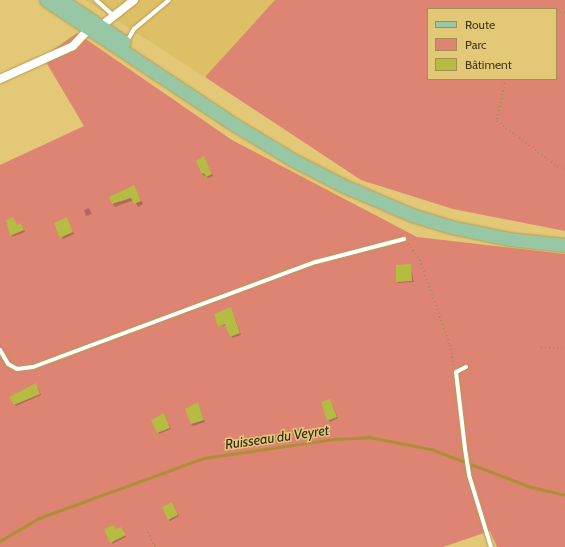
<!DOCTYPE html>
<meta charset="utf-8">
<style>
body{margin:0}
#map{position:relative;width:565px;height:547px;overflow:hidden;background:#e3c878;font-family:Cabin,sans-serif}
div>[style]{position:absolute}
.built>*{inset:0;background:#ddbf66}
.green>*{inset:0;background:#dd8473}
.shadow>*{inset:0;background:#0003}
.stream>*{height:2.5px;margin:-1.25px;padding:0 1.25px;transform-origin:1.25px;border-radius:1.25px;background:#ad9036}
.building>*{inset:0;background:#b6bb42}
.path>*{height:1.5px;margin-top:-0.75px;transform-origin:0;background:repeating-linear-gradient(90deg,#a38f52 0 1px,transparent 0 4px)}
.roads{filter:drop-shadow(0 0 1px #b79d4d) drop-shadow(0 0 1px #b79d4d)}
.service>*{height:4px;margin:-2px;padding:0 2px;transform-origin:2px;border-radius:2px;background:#fff}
.minor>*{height:8px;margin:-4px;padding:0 4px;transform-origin:4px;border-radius:4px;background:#fff}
.primary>*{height:13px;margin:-6.5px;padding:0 6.5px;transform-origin:6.5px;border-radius:6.5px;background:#98c7a6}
span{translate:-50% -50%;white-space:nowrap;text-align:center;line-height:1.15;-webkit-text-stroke:3px #e3c878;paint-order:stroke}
.water-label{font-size:14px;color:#322b17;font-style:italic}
.legend{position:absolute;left:427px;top:8px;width:130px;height:72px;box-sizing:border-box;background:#e3c878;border:1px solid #a38f52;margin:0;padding:5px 7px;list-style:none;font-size:12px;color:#443918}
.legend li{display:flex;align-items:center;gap:8px;height:20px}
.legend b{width:20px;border:1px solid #a38f52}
</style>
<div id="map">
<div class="built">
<div style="clip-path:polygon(85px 0,275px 0,205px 77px)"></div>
</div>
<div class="green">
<div style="clip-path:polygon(evenodd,275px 0,565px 0,565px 231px,453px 209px,361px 180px,205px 77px,275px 0,428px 9px,556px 9px,556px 79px,428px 79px,428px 9px)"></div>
<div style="clip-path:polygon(77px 33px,232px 140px,417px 237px,565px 254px,565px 547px,497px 547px,490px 531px,443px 547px,0 547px,0 165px,84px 126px,43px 57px)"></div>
</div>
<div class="shadow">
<div style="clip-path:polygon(205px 159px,213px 176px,208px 178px,202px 174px)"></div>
<div style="clip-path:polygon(134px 187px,143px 204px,138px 207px,134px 200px,115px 207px,113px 204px,110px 197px)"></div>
<div style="clip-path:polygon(89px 208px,92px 214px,86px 216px,84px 210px)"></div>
<div style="clip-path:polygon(67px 218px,74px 234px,63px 239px,61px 237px)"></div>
<div style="clip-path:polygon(21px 224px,25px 232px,12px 237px,9px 230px)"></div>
<div style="clip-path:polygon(410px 265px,414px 282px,398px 283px,397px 266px)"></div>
<div style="clip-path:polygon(232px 310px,241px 335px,232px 338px,227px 325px,219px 326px)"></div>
<div style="clip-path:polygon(36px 384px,41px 395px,16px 406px,14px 404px)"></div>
<div style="clip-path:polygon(330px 400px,338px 418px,330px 422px,328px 420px)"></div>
<div style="clip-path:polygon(198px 403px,205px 422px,193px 426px,191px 424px)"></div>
<div style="clip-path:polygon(164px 414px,171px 429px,159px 434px,158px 432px)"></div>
<div style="clip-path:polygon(172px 503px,179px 516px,170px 521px,168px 519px)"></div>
<div style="clip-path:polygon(122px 529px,126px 537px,112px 544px,116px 530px)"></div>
</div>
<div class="stream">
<div style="left:0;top:541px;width:45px;rotate:-30.5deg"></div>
<div style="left:39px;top:518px;width:176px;rotate:-20deg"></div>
<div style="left:204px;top:458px;width:132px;rotate:-8.3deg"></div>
<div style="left:335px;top:439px;width:34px;rotate:-3deg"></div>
<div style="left:369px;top:437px;width:63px;rotate:11deg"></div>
<div style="left:431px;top:449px;width:107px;rotate:20.8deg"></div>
<div style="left:531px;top:487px;width:35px;rotate:13deg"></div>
</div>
<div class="building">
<div style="clip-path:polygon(204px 156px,212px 174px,206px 177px,204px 173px,202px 174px,196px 161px)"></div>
<div style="clip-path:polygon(134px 185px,141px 201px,134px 204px,131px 198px,112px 204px,109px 197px)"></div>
<div style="clip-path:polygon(13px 217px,17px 225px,21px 223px,24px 230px,10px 236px,6px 220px)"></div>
<div style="clip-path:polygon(67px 217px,73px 232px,60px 238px,54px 223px)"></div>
<div style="clip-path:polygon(411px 264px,412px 281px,396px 282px,396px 265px)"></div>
<div style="clip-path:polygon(231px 307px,240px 333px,230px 337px,225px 324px,218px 327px,214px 314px)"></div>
<div style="clip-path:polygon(36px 383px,40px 394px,14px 405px,9px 397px)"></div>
<div style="clip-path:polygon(330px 399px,337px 417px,327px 421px,321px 402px)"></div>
<div style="clip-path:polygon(198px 402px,204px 420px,191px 424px,185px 409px)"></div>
<div style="clip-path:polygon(164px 413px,170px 428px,157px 433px,151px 420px)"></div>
<div style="clip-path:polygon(172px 502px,178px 515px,168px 520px,162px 507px)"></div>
<div style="clip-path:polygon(113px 525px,116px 529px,121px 527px,126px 535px,110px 543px,104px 529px)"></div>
</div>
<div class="path">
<div style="left:556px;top:13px;width:9px;rotate:-6deg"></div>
<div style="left:506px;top:79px;width:43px;rotate:102.1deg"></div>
<div style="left:497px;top:121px;width:75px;rotate:36.9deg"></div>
<div style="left:557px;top:166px;width:9px;rotate:21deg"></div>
<div style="left:408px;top:244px;width:20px;rotate:53deg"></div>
<div style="left:420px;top:260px;width:90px;rotate:70.6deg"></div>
<div style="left:450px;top:345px;width:21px;rotate:79deg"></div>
<div style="left:541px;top:347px;width:24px;rotate:5deg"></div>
<div style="left:148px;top:532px;width:17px;rotate:65deg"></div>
</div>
<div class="roads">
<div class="service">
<div style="left:96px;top:0;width:24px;rotate:42deg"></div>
<div style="left:127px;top:41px;width:14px;rotate:-60deg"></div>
<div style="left:134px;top:29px;width:45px;rotate:-39.6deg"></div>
<div style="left:0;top:350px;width:16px;rotate:60deg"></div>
<div style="left:8px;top:364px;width:10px;rotate:29deg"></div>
<div style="left:17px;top:369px;width:16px;rotate:-7deg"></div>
<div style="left:33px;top:367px;width:302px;rotate:-20.4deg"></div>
<div style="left:316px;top:262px;width:91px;rotate:-14.6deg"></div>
<div style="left:466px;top:367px;width:11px;rotate:153deg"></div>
<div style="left:456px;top:372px;width:78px;rotate:83.3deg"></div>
<div style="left:465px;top:449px;width:26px;rotate:81deg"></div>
<div style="left:469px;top:475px;width:75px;rotate:73deg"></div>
</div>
<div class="minor">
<div style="left:0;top:79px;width:80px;rotate:-24.3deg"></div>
<div style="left:73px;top:46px;width:23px;rotate:-47deg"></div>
<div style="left:89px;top:29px;width:12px;rotate:-14deg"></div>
<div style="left:101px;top:26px;width:42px;rotate:-38.2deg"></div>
</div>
<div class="primary">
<div style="left:46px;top:0;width:217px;rotate:33.5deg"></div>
<div style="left:227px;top:120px;width:77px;rotate:31.2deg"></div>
<div style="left:293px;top:160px;width:57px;rotate:27deg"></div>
<div style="left:344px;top:186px;width:74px;rotate:23.1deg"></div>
<div style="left:412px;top:215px;width:41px;rotate:17.1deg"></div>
<div style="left:451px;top:227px;width:59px;rotate:11.7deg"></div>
<div style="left:509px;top:239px;width:56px;rotate:6.1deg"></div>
<div style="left:64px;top:2px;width:72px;rotate:33.7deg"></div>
</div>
</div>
<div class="water-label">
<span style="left:277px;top:437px;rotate:-8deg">Ruisseau du Veyret</span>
</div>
<ul class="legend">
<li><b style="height:5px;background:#98c7a6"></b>Route</li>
<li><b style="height:11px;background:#dd8473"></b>Parc</li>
<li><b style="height:11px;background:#b6bb42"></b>Bâtiment</li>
</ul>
</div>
